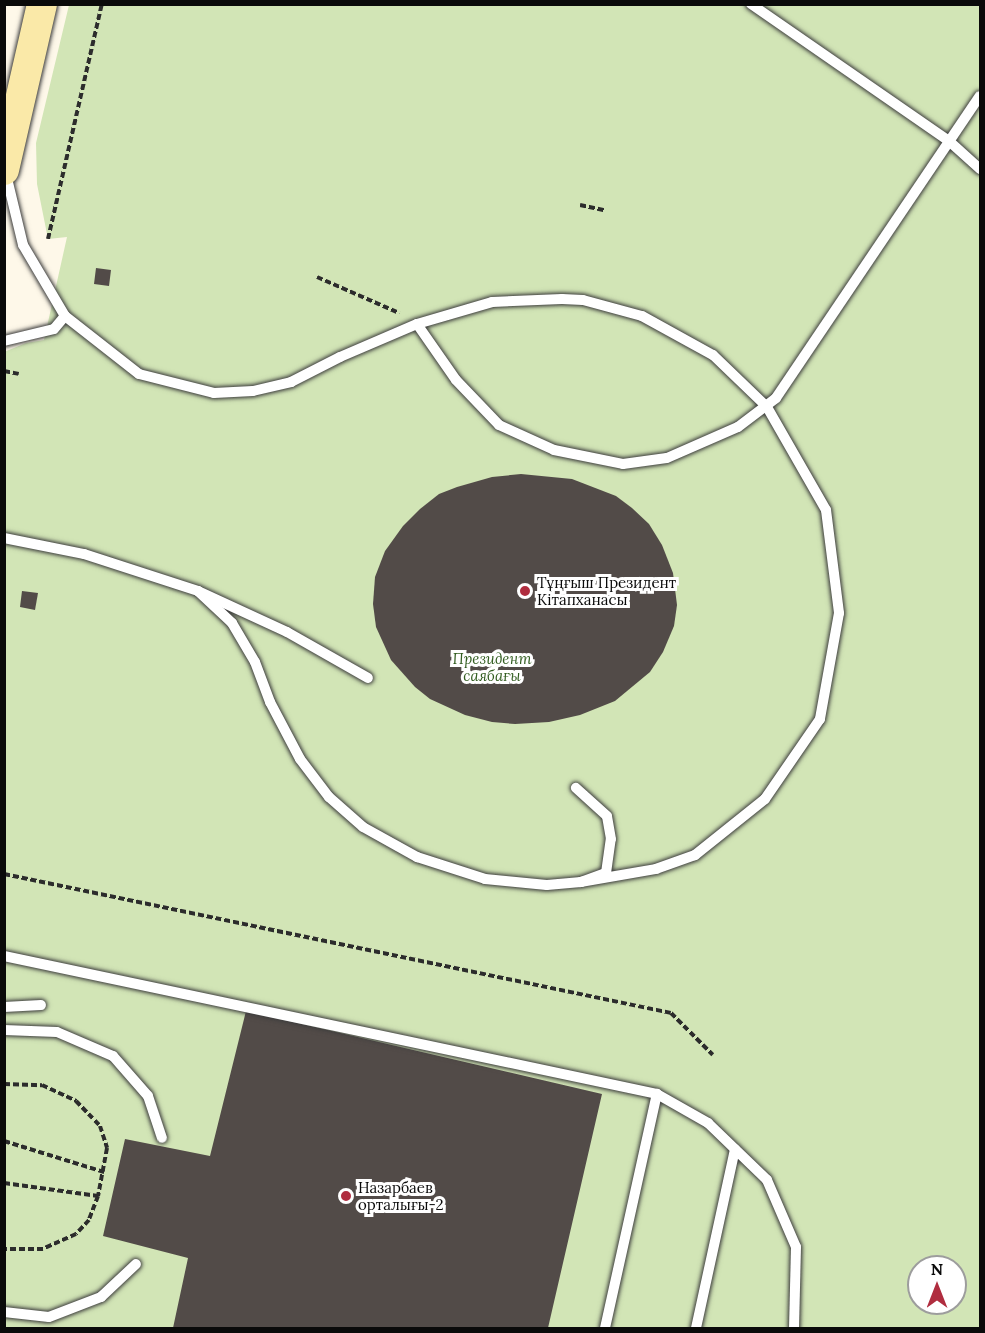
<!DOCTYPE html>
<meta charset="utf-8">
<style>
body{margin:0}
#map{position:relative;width:985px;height:1333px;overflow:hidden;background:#fef8e9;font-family:Lora,serif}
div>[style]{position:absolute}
.green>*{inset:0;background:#d2e5b6}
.building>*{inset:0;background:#524b48}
.path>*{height:4px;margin-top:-2px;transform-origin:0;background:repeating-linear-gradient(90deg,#2c2c2c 0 6px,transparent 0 9px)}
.roads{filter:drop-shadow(0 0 2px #3d3d3d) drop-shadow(0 0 2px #3d3d3d)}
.lane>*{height:10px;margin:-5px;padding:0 5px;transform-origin:5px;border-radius:5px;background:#fff}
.secondary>*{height:30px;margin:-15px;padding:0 15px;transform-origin:15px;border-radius:15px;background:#fae9a8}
.dots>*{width:16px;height:16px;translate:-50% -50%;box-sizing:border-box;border:3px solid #fff;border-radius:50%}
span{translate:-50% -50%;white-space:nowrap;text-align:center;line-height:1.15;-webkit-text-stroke:6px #fff;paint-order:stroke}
.poi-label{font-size:15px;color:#0a0a0a}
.left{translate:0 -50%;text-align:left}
.park-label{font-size:15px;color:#325d20;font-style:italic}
.frame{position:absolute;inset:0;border:6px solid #0a0a0a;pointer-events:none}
.north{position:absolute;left:907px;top:1255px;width:60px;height:60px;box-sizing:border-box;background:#fff;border:2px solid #9d9d9d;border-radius:50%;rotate:0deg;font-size:16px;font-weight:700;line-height:24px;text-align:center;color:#0a0a0a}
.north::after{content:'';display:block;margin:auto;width:21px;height:27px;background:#b02d3f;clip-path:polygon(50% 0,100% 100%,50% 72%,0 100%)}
</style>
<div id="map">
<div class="green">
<div style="clip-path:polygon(evenodd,69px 5px,980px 5px,980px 1328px,5px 1328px,4px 352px,26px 343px,44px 340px,67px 237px,48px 239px,37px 184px,36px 143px,69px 5px,919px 1267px,955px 1267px,955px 1303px,919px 1303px,919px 1267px)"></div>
</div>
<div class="building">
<div style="clip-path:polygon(96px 268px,111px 270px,109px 286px,94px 284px)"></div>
<div style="clip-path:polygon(521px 474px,572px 479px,616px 496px,632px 508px,649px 524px,662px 545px,673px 573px,677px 605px,674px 626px,663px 652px,650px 672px,615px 701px,580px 715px,549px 722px,515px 724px,492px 722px,465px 715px,430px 699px,415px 687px,391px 660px,376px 627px,373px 604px,375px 577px,385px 551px,403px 526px,420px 509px,439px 494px,457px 487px,492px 477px)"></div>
<div style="clip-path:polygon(22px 591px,38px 593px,35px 610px,20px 607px)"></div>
<div style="clip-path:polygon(246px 1011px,602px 1094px,548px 1328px,173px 1328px,188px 1258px,103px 1236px,125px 1139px,210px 1156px)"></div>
</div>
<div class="path">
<div style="left:580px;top:205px;width:25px;rotate:12deg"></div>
<div style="left:48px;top:239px;width:241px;rotate:-77.1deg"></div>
<div style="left:317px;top:277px;width:90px;rotate:23.7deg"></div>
<div style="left:4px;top:371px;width:15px;rotate:11deg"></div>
<div style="left:4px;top:874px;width:681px;rotate:11.77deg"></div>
<div style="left:671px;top:1013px;width:59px;rotate:45deg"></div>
<div style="left:4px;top:1084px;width:38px;rotate:2deg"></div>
<div style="left:42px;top:1085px;width:38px;rotate:25deg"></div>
<div style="left:76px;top:1101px;width:35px;rotate:46deg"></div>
<div style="left:100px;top:1126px;width:23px;rotate:72deg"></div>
<div style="left:107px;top:1148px;width:49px;rotate:100.6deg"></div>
<div style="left:98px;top:1196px;width:26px;rotate:111deg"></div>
<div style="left:89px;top:1220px;width:19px;rotate:133deg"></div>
<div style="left:76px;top:1234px;width:36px;rotate:156deg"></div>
<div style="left:43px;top:1249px;width:39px;rotate:180deg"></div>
<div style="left:4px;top:1141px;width:105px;rotate:17.2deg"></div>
<div style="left:4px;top:1183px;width:95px;rotate:7.9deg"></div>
</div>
<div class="roads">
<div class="lane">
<div style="left:751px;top:4px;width:241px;rotate:34.7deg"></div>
<div style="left:949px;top:141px;width:42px;rotate:42.1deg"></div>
<div style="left:5px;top:170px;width:77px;rotate:76.5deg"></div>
<div style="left:23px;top:245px;width:82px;rotate:59.4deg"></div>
<div style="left:65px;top:316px;width:94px;rotate:38.1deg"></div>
<div style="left:139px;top:374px;width:77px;rotate:14.2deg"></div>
<div style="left:214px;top:393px;width:39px;rotate:-3deg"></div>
<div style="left:253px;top:391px;width:39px;rotate:-13deg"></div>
<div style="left:291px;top:382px;width:55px;rotate:-27deg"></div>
<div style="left:340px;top:357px;width:84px;rotate:-23.2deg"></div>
<div style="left:417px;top:324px;width:78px;rotate:-16.3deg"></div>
<div style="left:492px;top:302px;width:70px;rotate:-2.5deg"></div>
<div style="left:562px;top:299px;width:21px;rotate:3deg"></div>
<div style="left:583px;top:300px;width:61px;rotate:15.2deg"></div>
<div style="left:642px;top:316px;width:81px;rotate:28.8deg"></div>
<div style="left:713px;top:355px;width:75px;rotate:43.9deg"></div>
<div style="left:767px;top:407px;width:119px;rotate:60.2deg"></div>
<div style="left:826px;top:510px;width:104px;rotate:82.8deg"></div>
<div style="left:839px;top:613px;width:108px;rotate:100.2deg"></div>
<div style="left:820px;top:719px;width:97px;rotate:124.5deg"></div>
<div style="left:765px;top:799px;width:90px;rotate:141.3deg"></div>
<div style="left:695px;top:855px;width:41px;rotate:160.3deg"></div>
<div style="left:656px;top:869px;width:76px;rotate:170.2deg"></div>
<div style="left:417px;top:324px;width:68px;rotate:55.1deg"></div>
<div style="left:456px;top:380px;width:62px;rotate:46.3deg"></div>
<div style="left:499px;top:425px;width:60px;rotate:24.4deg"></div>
<div style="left:554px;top:450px;width:70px;rotate:11.5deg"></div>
<div style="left:623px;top:464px;width:44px;rotate:-7.8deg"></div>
<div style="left:667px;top:458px;width:77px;rotate:-23.6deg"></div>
<div style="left:738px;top:427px;width:48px;rotate:-37.3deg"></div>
<div style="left:776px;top:398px;width:364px;rotate:-56deg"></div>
<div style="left:4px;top:341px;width:51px;rotate:-13.5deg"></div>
<div style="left:54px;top:329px;width:17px;rotate:-50deg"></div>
<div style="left:4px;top:538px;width:82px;rotate:11.3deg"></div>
<div style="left:84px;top:554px;width:120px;rotate:18deg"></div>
<div style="left:198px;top:591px;width:98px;rotate:24.7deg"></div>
<div style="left:287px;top:632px;width:93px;rotate:29.6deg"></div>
<div style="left:198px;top:591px;width:47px;rotate:43.3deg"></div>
<div style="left:232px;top:623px;width:45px;rotate:59.5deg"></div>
<div style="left:255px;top:662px;width:43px;rotate:69.4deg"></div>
<div style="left:270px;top:702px;width:64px;rotate:62.2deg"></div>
<div style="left:300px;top:759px;width:48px;rotate:52.7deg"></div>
<div style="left:329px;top:797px;width:45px;rotate:41.4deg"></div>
<div style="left:363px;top:827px;width:62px;rotate:29.1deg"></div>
<div style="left:417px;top:857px;width:71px;rotate:17.9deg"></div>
<div style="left:485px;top:879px;width:62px;rotate:5.5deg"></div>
<div style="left:547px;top:885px;width:34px;rotate:-5deg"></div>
<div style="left:581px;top:882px;width:27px;rotate:-20deg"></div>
<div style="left:606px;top:873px;width:34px;rotate:-82deg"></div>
<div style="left:611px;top:839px;width:23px;rotate:-100deg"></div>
<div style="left:607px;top:816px;width:42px;rotate:-137.9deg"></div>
<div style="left:4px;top:956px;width:667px;rotate:11.93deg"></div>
<div style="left:657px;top:1094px;width:59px;rotate:29.6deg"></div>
<div style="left:708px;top:1123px;width:82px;rotate:44deg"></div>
<div style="left:767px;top:1180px;width:73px;rotate:66.6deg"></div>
<div style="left:796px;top:1247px;width:81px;rotate:91.4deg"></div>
<div style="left:4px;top:1007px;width:37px;rotate:-3deg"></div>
<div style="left:4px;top:1030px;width:53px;rotate:2.2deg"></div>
<div style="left:57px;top:1032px;width:61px;rotate:23.2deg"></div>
<div style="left:113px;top:1056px;width:53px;rotate:48.8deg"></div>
<div style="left:148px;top:1096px;width:44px;rotate:71.6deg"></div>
<div style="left:4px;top:1312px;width:45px;rotate:6.3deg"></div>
<div style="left:49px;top:1317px;width:56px;rotate:-21deg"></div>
<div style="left:101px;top:1297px;width:48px;rotate:-43.3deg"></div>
<div style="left:605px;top:1328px;width:240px;rotate:-77.5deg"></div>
<div style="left:696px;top:1328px;width:183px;rotate:-77.7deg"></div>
</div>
<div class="secondary">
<div style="left:4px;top:170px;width:170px;rotate:-77.1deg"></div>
</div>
</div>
<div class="dots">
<div style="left:525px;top:591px;background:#b02d3f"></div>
<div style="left:346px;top:1196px;background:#b02d3f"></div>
</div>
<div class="poi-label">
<span class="left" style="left:537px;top:591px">Тұңғыш Президент<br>Кітапханасы</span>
<span class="left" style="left:358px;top:1196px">Назарбаев<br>орталығы-2</span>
</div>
<div class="park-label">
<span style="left:492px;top:667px">Президент<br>саябағы</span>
</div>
<div class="frame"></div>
<div class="north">N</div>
</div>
